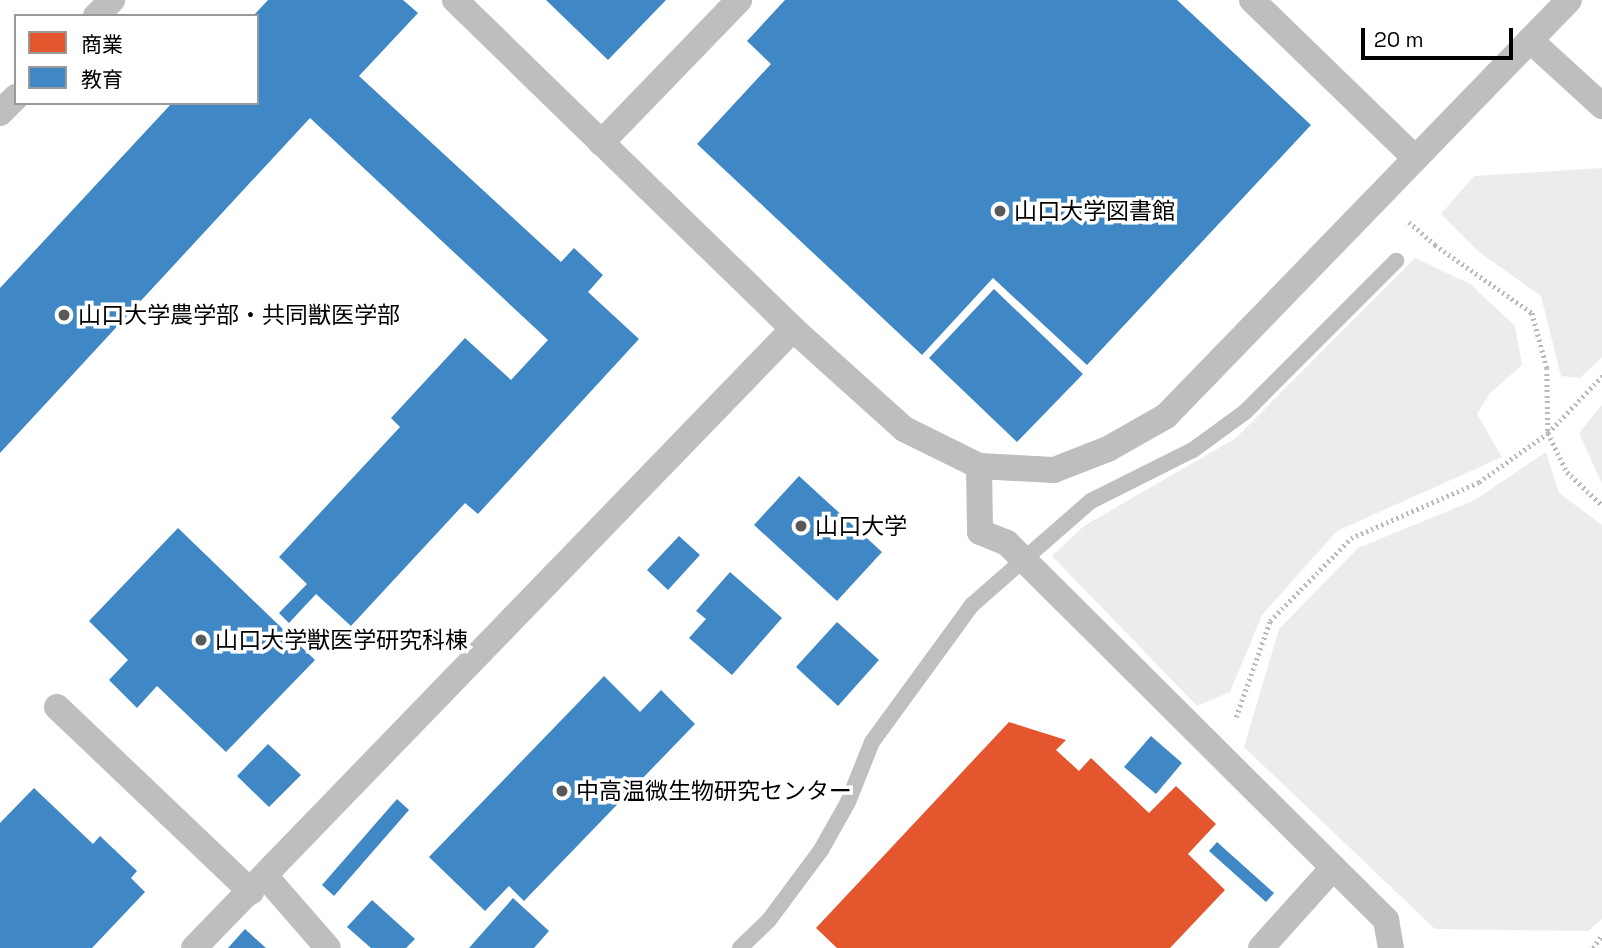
<!DOCTYPE html>
<meta charset="utf-8">
<style>
body{margin:0}
#map{position:relative;width:1602px;height:948px;overflow:hidden;background:#fff;font-family:"Space Grotesk","Noto Sans JP",sans-serif}
div>[style]{position:absolute}
.green>*{inset:0;background:#ececec}
.shops>*{inset:0;background:#e4572e}
.schools>*{inset:0;background:#3f88c5}
.stream>*{height:16px;margin:-8px;padding:0 8px;transform-origin:8px;border-radius:8px;background:#bfbfbf}
.path>*{height:4.5px;margin-top:-2.25px;transform-origin:0;background:repeating-linear-gradient(90deg,#b9b9b9 0 2px,transparent 0 5.5px)}
.lane>*{height:26px;margin:-13px;padding:0 13px;transform-origin:13px;border-radius:13px;background:#bebebe}
.dots>*{width:19px;height:19px;translate:-50% -50%;box-sizing:border-box;border:4px solid #fff;border-radius:50%}
span{translate:-50% -50%;white-space:nowrap;text-align:center;line-height:1.15;-webkit-text-stroke:7px #fff;paint-order:stroke}
.poi-label{font-size:23px;color:#000}
.left{translate:0 -50%;text-align:left}
.legend{position:absolute;left:14px;top:14px;width:245px;height:91px;box-sizing:border-box;background:#fff;border:2px solid #999;margin:0;padding:9px 12px;list-style:none;font-size:21px;color:#000}
.legend li{display:flex;align-items:center;gap:14px;height:35px}
.legend b{width:35px;border:2px solid #999}
.scale{position:absolute;left:1361px;top:28px;width:152px;height:32px;box-sizing:border-box;border:4px solid #000;border-top:0;padding-left:9px;font-size:21px;line-height:24px;white-space:nowrap;color:#000;-webkit-text-stroke:5px #fff;paint-order:stroke}
</style>
<div id="map">
<div class="green">
<div style="clip-path:polygon(1602px 168px,1602px 357px,1580px 378px,1561px 376px,1541px 296px,1479px 252px,1441px 214px,1474px 176px)"></div>
<div style="clip-path:polygon(1415px 258px,1470px 284px,1515px 326px,1522px 365px,1490px 393px,1477px 414px,1502px 457px,1337px 531px,1262px 615px,1230px 692px,1197px 706px,1052px 556px,1084px 526px,1236px 438px)"></div>
<div style="clip-path:polygon(1602px 405px,1602px 484px,1579px 433px)"></div>
<div style="clip-path:polygon(1546px 452px,1559px 493px,1602px 525px,1602px 919px,1588px 931px,1435px 929px,1244px 747px,1279px 629px,1358px 548px,1475px 500px)"></div>
</div>
<div class="shops">
<div style="clip-path:polygon(1009px 722px,1066px 740px,1056px 750px,1079px 771px,1091px 758px,1149px 813px,1176px 786px,1216px 824px,1188px 854px,1225px 890px,1170px 948px,837px 948px,816px 928px)"></div>
</div>
<div class="schools">
<div style="clip-path:polygon(268px 0,403px 0,418px 13px,359px 76px,561px 262px,574px 248px,603px 275px,588px 292px,639px 339px,478px 514px,465px 503px,351px 626px,316px 594px,289px 623px,279px 613px,307px 584px,279px 557px,400px 427px,391px 418px,465px 338px,511px 380px,548px 340px,310px 118px,0 453px,0 288px,172px 103px,257px 103px,257px 16px,253px 16px)"></div>
<div style="clip-path:polygon(546px 0,666px 0,608px 60px)"></div>
<div style="clip-path:polygon(785px 0,1177px 0,1311px 125px,1087px 365px,993px 278px,922px 355px,697px 144px,771px 64px,747px 41px)"></div>
<div style="clip-path:polygon(994px 289px,1083px 374px,1017px 442px,929px 358px)"></div>
<div style="clip-path:polygon(799px 476px,882px 552px,837px 601px,754px 525px)"></div>
<div style="clip-path:polygon(178px 528px,315px 660px,226px 752px,157px 686px,137px 708px,109px 680px,128px 660px,89px 621px)"></div>
<div style="clip-path:polygon(679px 536px,700px 555px,668px 590px,647px 570px)"></div>
<div style="clip-path:polygon(730px 572px,782px 618px,732px 675px,689px 638px,706px 619px,696px 611px)"></div>
<div style="clip-path:polygon(837px 622px,879px 660px,838px 706px,796px 667px)"></div>
<div style="clip-path:polygon(604px 676px,640px 712px,661px 690px,695px 724px,524px 901px,509px 886px,485px 911px,429px 857px)"></div>
<div style="clip-path:polygon(1151px 736px,1182px 763px,1156px 794px,1124px 767px)"></div>
<div style="clip-path:polygon(268px 744px,301px 775px,269px 807px,237px 776px)"></div>
<div style="clip-path:polygon(34px 788px,93px 844px,100px 836px,137px 871px,131px 878px,145px 892px,92px 948px,0 948px,0 823px)"></div>
<div style="clip-path:polygon(397px 799px,409px 810px,334px 896px,322px 885px)"></div>
<div style="clip-path:polygon(1217px 842px,1274px 893px,1266px 902px,1209px 851px)"></div>
<div style="clip-path:polygon(513px 898px,549px 931px,534px 948px,469px 948px)"></div>
<div style="clip-path:polygon(372px 900px,415px 939px,406px 948px,371px 948px,347px 927px)"></div>
<div style="clip-path:polygon(245px 929px,266px 948px,228px 948px)"></div>
</div>
<div class="stream">
<div style="left:740px;top:948px;width:40px;rotate:-44deg"></div>
<div style="left:769px;top:920px;width:87px;rotate:-53.4deg"></div>
<div style="left:821px;top:850px;width:55px;rotate:-60.6deg"></div>
<div style="left:848px;top:802px;width:65px;rotate:-68.2deg"></div>
<div style="left:872px;top:742px;width:170px;rotate:-53.9deg"></div>
<div style="left:972px;top:605px;width:158px;rotate:-41.2deg"></div>
<div style="left:1091px;top:501px;width:114px;rotate:-26.6deg"></div>
<div style="left:1193px;top:450px;width:64px;rotate:-36.2deg"></div>
<div style="left:1245px;top:412px;width:214px;rotate:-45deg"></div>
</div>
<div class="path">
<div style="left:1409px;top:222px;width:35px;rotate:41deg"></div>
<div style="left:1435px;top:245px;width:118px;rotate:35deg"></div>
<div style="left:1532px;top:313px;width:57px;rotate:74.7deg"></div>
<div style="left:1547px;top:368px;width:65px;rotate:89.1deg"></div>
<div style="left:1548px;top:433px;width:43px;rotate:64deg"></div>
<div style="left:1567px;top:472px;width:48px;rotate:43.3deg"></div>
<div style="left:1236px;top:717px;width:102px;rotate:-70.5deg"></div>
<div style="left:1270px;top:621px;width:116px;rotate:-45.7deg"></div>
<div style="left:1351px;top:538px;width:140px;rotate:-23.6deg"></div>
<div style="left:1479px;top:482px;width:85px;rotate:-35.4deg"></div>
<div style="left:1548px;top:433px;width:79px;rotate:-46.5deg"></div>
<div style="left:1593px;top:948px;width:16px;rotate:-55deg"></div>
</div>
<div class="lane">
<div style="left:455px;top:0;width:472px;rotate:44.2deg"></div>
<div style="left:793px;top:329px;width:149px;rotate:42deg"></div>
<div style="left:904px;top:429px;width:84px;rotate:26.3deg"></div>
<div style="left:979px;top:466px;width:75px;rotate:3.1deg"></div>
<div style="left:1054px;top:470px;width:58px;rotate:-21.3deg"></div>
<div style="left:1108px;top:449px;width:67px;rotate:-29.6deg"></div>
<div style="left:1166px;top:416px;width:579px;rotate:-45.91deg"></div>
<div style="left:1252px;top:0;width:227px;rotate:44.1deg"></div>
<div style="left:96px;top:16px;width:23px;rotate:-45deg"></div>
<div style="left:1530px;top:40px;width:98px;rotate:42.5deg"></div>
<div style="left:0;top:113px;width:23px;rotate:-45deg"></div>
<div style="left:601px;top:143px;width:199px;rotate:-46deg"></div>
<div style="left:979px;top:466px;width:66px;rotate:89.1deg"></div>
<div style="left:980px;top:532px;width:29px;rotate:22deg"></div>
<div style="left:1007px;top:543px;width:535px;rotate:44.85deg"></div>
<div style="left:1386px;top:920px;width:28px;rotate:80deg"></div>
<div style="left:57px;top:707px;width:268px;rotate:43.6deg"></div>
<div style="left:266px;top:877px;width:94px;rotate:48.9deg"></div>
<div style="left:194px;top:948px;width:861px;rotate:-45.94deg"></div>
<div style="left:1261px;top:948px;width:108px;rotate:-48deg"></div>
</div>
<div class="dots">
<div style="left:1000px;top:211px;background:#595959"></div>
<div style="left:64px;top:315px;background:#595959"></div>
<div style="left:801px;top:526px;background:#595959"></div>
<div style="left:201px;top:640px;background:#595959"></div>
<div style="left:562px;top:791px;background:#595959"></div>
</div>
<div class="poi-label">
<span class="left" style="left:1014px;top:211px">山口大学図書館</span>
<span class="left" style="left:78px;top:315px">山口大学農学部・共同獣医学部</span>
<span class="left" style="left:815px;top:526px">山口大学</span>
<span class="left" style="left:215px;top:640px">山口大学獣医学研究科棟</span>
<span class="left" style="left:576px;top:791px">中高温微生物研究センター</span>
</div>
<ul class="legend">
<li><b style="height:19px;background:#e4572e"></b>商業</li>
<li><b style="height:19px;background:#3f88c5"></b>教育</li>
</ul>
<div class="scale">20 m</div>
</div>
